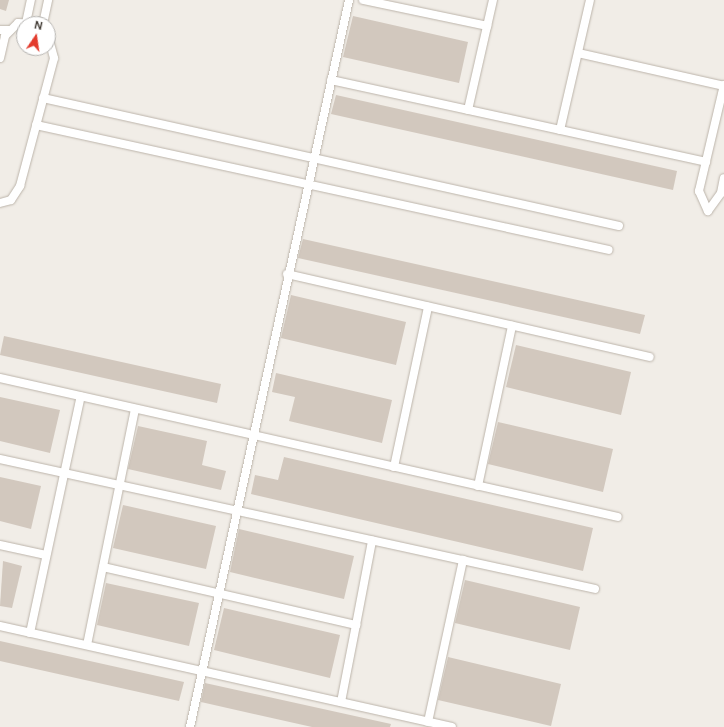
<!DOCTYPE html>
<style>
body{margin:0}
#map{position:relative;width:724px;height:727px;overflow:hidden;background:#f1ede7;font-family:"DM Sans",sans-serif}
div>[style]{position:absolute}
.building>*{inset:0;background:#d2c8be}
.roads{filter:drop-shadow(0 0 1px #bcb4aa) drop-shadow(0 0 1px #bcb4aa)}
.street>*{height:8px;margin:-4px;padding:0 4px;transform-origin:4px;border-radius:4px;background:#fff}
span{translate:-50% -50%;white-space:nowrap;text-align:center;line-height:1.15;-webkit-text-stroke:4px #fff;paint-order:stroke}
.north{position:absolute;left:16px;top:16px;width:40px;height:40px;box-sizing:border-box;background:#fff;border:1px solid #b4b2af;border-radius:50%;rotate:13deg;font-size:11px;font-weight:700;line-height:16px;text-align:center;color:#443e37}
.north::after{content:'';display:block;margin:auto;width:14px;height:18px;background:#e33b2d;clip-path:polygon(50% 0,100% 100%,50% 72%,0 100%)}
</style>
<div id="map">
<div class="building">
<div style="clip-path:polygon(0 0,9px 0,6px 11px,0 9px)"></div>
<div style="clip-path:polygon(353px 16px,468px 42px,459px 83px,343px 57px)"></div>
<div style="clip-path:polygon(336px 95px,677px 171px,673px 190px,331px 114px)"></div>
<div style="clip-path:polygon(303px 239px,645px 315px,640px 334px,298px 258px)"></div>
<div style="clip-path:polygon(291px 295px,406px 322px,396px 365px,281px 338px)"></div>
<div style="clip-path:polygon(4px 336px,221px 384px,217px 403px,0 355px)"></div>
<div style="clip-path:polygon(516px 345px,631px 372px,621px 415px,506px 387px)"></div>
<div style="clip-path:polygon(276px 373px,392px 400px,382px 443px,289px 421px,295px 397px,272px 392px)"></div>
<div style="clip-path:polygon(0 397px,60px 410px,50px 453px,0 441px)"></div>
<div style="clip-path:polygon(498px 422px,613px 449px,603px 492px,488px 464px)"></div>
<div style="clip-path:polygon(138px 426px,207px 441px,202px 465px,226px 471px,221px 490px,128px 469px)"></div>
<div style="clip-path:polygon(284px 457px,593px 528px,583px 571px,251px 494px,255px 475px,278px 480px)"></div>
<div style="clip-path:polygon(0 477px,41px 486px,31px 529px,0 521px)"></div>
<div style="clip-path:polygon(123px 505px,216px 526px,206px 569px,113px 548px)"></div>
<div style="clip-path:polygon(239px 529px,354px 556px,344px 599px,230px 572px)"></div>
<div style="clip-path:polygon(3px 561px,22px 566px,12px 608px,0 606px)"></div>
<div style="clip-path:polygon(465px 580px,580px 607px,570px 650px,455px 623px)"></div>
<div style="clip-path:polygon(106px 583px,199px 603px,189px 646px,97px 625px)"></div>
<div style="clip-path:polygon(224px 608px,340px 635px,330px 678px,214px 650px)"></div>
<div style="clip-path:polygon(0 641px,184px 682px,179px 701px,0 661px)"></div>
<div style="clip-path:polygon(448px 657px,561px 684px,551px 726px,438px 700px)"></div>
<div style="clip-path:polygon(205px 683px,391px 724px,390px 727px,312px 727px,201px 702px)"></div>
</div>
<div class="roads">
<div class="street">
<div style="left:363px;top:0;width:127px;rotate:11.8deg"></div>
<div style="left:26px;top:23px;width:24px;rotate:-78deg"></div>
<div style="left:43px;top:24px;width:25px;rotate:-78deg"></div>
<div style="left:0;top:30px;width:10px"></div>
<div style="left:578px;top:53px;width:150px;rotate:12.7deg"></div>
<div style="left:0;top:58px;width:23px;rotate:-77deg"></div>
<div style="left:5px;top:36px;width:18px;rotate:-45deg"></div>
<div style="left:18px;top:23px;width:18px;rotate:3deg"></div>
<div style="left:331px;top:80px;width:384px;rotate:12.3deg"></div>
<div style="left:724px;top:85px;width:109px;rotate:103.3deg"></div>
<div style="left:699px;top:191px;width:22px;rotate:66deg"></div>
<div style="left:708px;top:211px;width:22px;rotate:-54deg"></div>
<div style="left:721px;top:193px;width:15px;rotate:-79deg"></div>
<div style="left:43px;top:98px;width:590px;rotate:12.53deg"></div>
<div style="left:468px;top:110px;width:113px;rotate:-77.2deg"></div>
<div style="left:36px;top:125px;width:586px;rotate:12.31deg"></div>
<div style="left:560px;top:130px;width:133px;rotate:-77deg"></div>
<div style="left:0;top:203px;width:11px;rotate:-15deg"></div>
<div style="left:11px;top:200px;width:17px;rotate:-57deg"></div>
<div style="left:20px;top:186px;width:132px;rotate:-75.1deg"></div>
<div style="left:54px;top:58px;width:24px;rotate:-105deg"></div>
<div style="left:287px;top:274px;width:372px;rotate:12.9deg"></div>
<div style="left:0;top:378px;width:633px;rotate:12.68deg"></div>
<div style="left:0;top:459px;width:609px;rotate:12.32deg"></div>
<div style="left:394px;top:467px;width:164px;rotate:-78deg"></div>
<div style="left:478px;top:486px;width:164px;rotate:-78deg"></div>
<div style="left:0;top:545px;width:47px;rotate:12.3deg"></div>
<div style="left:103px;top:567px;width:260px;rotate:12.9deg"></div>
<div style="left:356px;top:625px;width:86px;rotate:-79.2deg"></div>
<div style="left:0;top:626px;width:463px;rotate:12.6deg"></div>
<div style="left:30px;top:633px;width:242px;rotate:-77.9deg"></div>
<div style="left:87px;top:645px;width:241px;rotate:-78.5deg"></div>
<div style="left:341px;top:702px;width:78px;rotate:-79deg"></div>
<div style="left:428px;top:722px;width:166px;rotate:-77.8deg"></div>
<div style="left:190px;top:727px;width:744px;rotate:-77.66deg"></div>
</div>
</div>
<div class="north">N</div>
</div>
